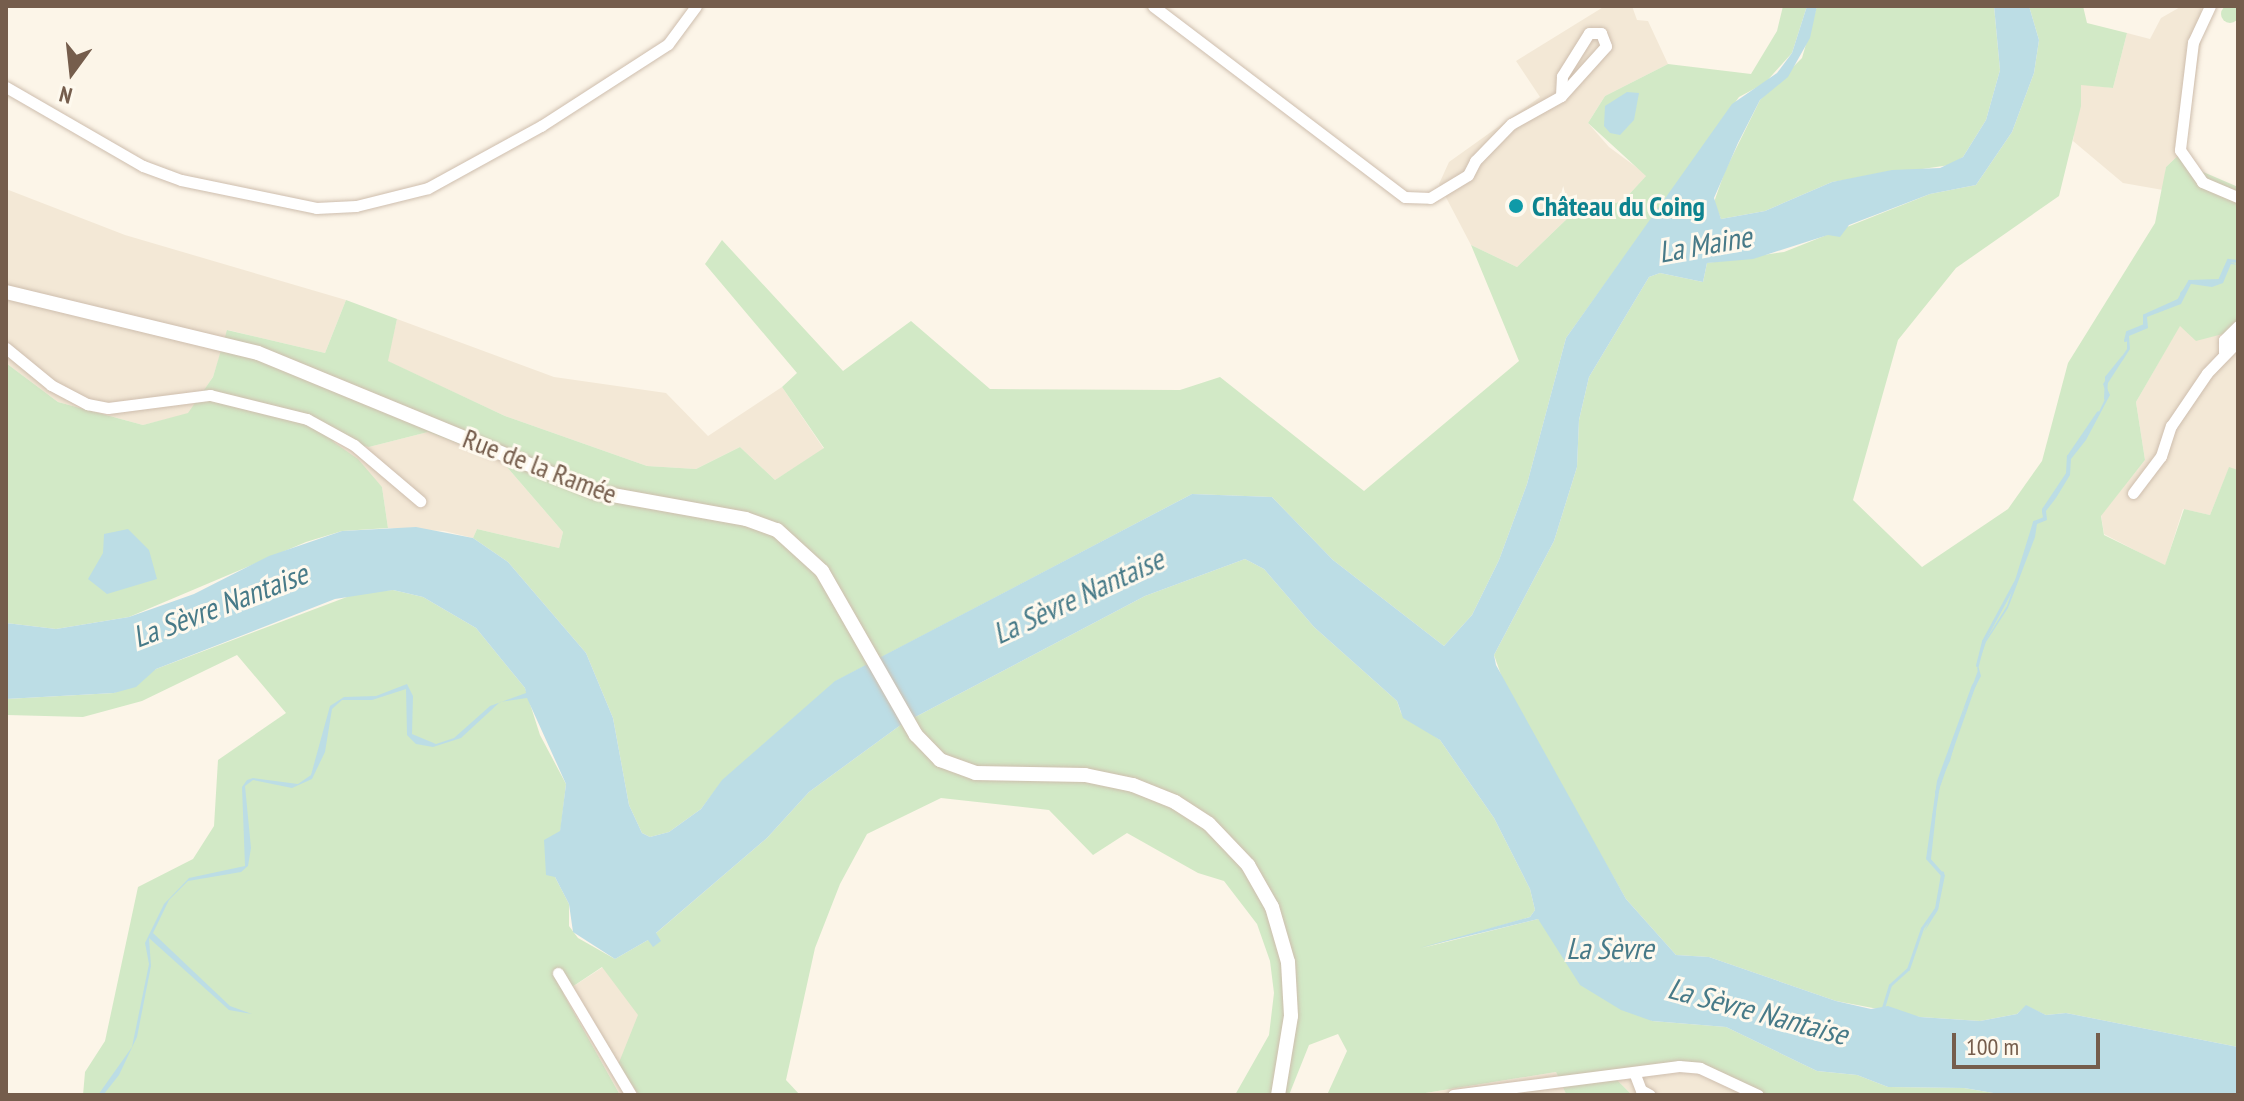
<!DOCTYPE html>
<meta charset="utf-8">
<style>
body{margin:0}
#map{position:relative;width:2244px;height:1101px;overflow:hidden;background:#fcf5e8;font-family:"PT Sans Narrow",sans-serif}
div>[style]{position:absolute}
.residential>*{inset:0;background:#f3e8d6}
.green>*{inset:0;background:#d2e9c6}
.round{border-radius:50%}
.water>*{inset:0;background:#bcdde5}
.stream>*{height:3px;margin:-1.5px;padding:0 1.5px;transform-origin:1.5px;border-radius:1.5px;background:#bcdde5}
.roads{filter:drop-shadow(0 0 2px #cebeae) drop-shadow(0 0 2px #cebeae)}
.street>*{height:11px;margin:-5.5px;padding:0 5.5px;transform-origin:5.5px;border-radius:5.5px;background:#fff}
.secondary>*{height:14px;margin:-7px;padding:0 7px;transform-origin:7px;border-radius:7px;background:#fff}
.dots>*{width:22px;height:22px;translate:-50% -50%;box-sizing:border-box;border:4px solid #fef9ee;border-radius:50%}
span{translate:-50% -50%;white-space:nowrap;text-align:center;line-height:1.15;-webkit-text-stroke:6px #fef9ee;paint-order:stroke}
.culture-label{font-size:28px;color:#0d838f;font-weight:700}
.left{translate:0 -50%;text-align:left}
.street-label{font-size:28px;color:#755d4c}
.water-label{font-size:30px;color:#477a88;font-style:italic}
.frame{position:absolute;inset:0;border:8px solid #755d4c;pointer-events:none}
.north{position:absolute;left:32px;top:32px;width:80px;height:80px;-webkit-text-stroke:6px #fef9ee;paint-order:stroke;rotate:195deg;font-size:22px;font-weight:700;line-height:32px;text-align:center;color:#755d4c}
.north::after{content:'';display:block;margin:auto;width:28px;height:36px;background:#755d4c;clip-path:polygon(50% 0,100% 100%,50% 72%,0 100%)}
.scale{position:absolute;left:1952px;top:1033px;width:148px;height:36px;box-sizing:border-box;border:4px solid #755d4c;border-top:0;padding-left:10px;font-size:24px;line-height:28px;white-space:nowrap;color:#755d4c;-webkit-text-stroke:6px #fef9ee;paint-order:stroke}
</style>
<div id="map">
<div class="residential">
<div style="clip-path:polygon(1605px 6px,1632px 6px,1637px 20px,1648px 21px,1668px 64px,1605px 96px,1588px 123px,1609px 147px,1647px 175px,1623px 201px,1572px 214px,1517px 267px,1471px 245px,1439px 184px,1449px 162px,1540px 97px,1516px 61px)"></div>
<div style="clip-path:polygon(2182px 6px,2201px 6px,2203px 31px,2185px 149px,2166px 167px,2163px 190px,2123px 183px,2073px 141px,2081px 84px,2113px 88px,2127px 33px,2150px 39px,2161px 18px)"></div>
<div style="clip-path:polygon(6px 189px,125px 235px,346px 300px,325px 353px,228px 330px,213px 377px,188px 414px,143px 425px,58px 402px,6px 363px)"></div>
<div style="clip-path:polygon(397px 319px,554px 377px,666px 393px,708px 436px,782px 387px,824px 449px,775px 480px,740px 447px,696px 469px,647px 466px,505px 416px,387px 361px)"></div>
<div style="clip-path:polygon(2180px 325px,2238px 330px,2238px 470px,2229px 468px,2210px 515px,2183px 509px,2165px 566px,2104px 534px,2101px 515px,2145px 460px,2136px 402px)"></div>
<div style="clip-path:polygon(428px 432px,501px 460px,563px 532px,559px 548px,477px 529px,473px 538px,444px 531px,388px 528px,382px 487px,330px 440px,369px 447px)"></div>
<div style="clip-path:polygon(603px 967px,639px 1015px,619px 1065px,639px 1095px,620px 1095px,563px 993px)"></div>
<div style="clip-path:polygon(1698px 1063px,1764px 1095px,1632px 1095px,1607px 1070px)"></div>
<div style="clip-path:polygon(1556px 1072px,1566px 1094px,1587px 1095px,1413px 1095px)"></div>
</div>
<div class="green">
<div class="round" style="left:2221px;top:5px;width:18px;height:18px"></div>
<div style="clip-path:polygon(1783px 6px,1807px 6px,1792px 53px,1765px 83px,1739px 97px,1566px 338px,1527px 484px,1499px 560px,1472px 615px,1444px 646px,1333px 560px,1272px 497px,1192px 494px,836px 681px,723px 780px,701px 809px,669px 832px,650px 837px,642px 833px,629px 805px,613px 718px,586px 653px,508px 562px,473px 538px,477px 529px,559px 548px,563px 532px,501px 460px,428px 432px,369px 447px,332px 441px,358px 459px,382px 487px,388px 528px,342px 531px,306px 542px,129px 617px,56px 629px,6px 623px,6px 363px,58px 402px,143px 425px,188px 413px,213px 377px,227px 330px,325px 353px,346px 300px,397px 319px,388px 361px,505px 416px,647px 466px,696px 469px,740px 447px,775px 480px,824px 448px,782px 387px,797px 373px,705px 264px,722px 240px,843px 371px,911px 321px,990px 389px,1180px 390px,1220px 377px,1364px 491px,1519px 361px,1471px 245px,1517px 267px,1572px 214px,1623px 201px,1646px 176px,1588px 123px,1605px 96px,1668px 64px,1751px 74px,1777px 31px)"></div>
<div style="clip-path:polygon(1817px 6px,1994px 6px,2000px 70px,1986px 120px,1963px 157px,1950px 165px,1832px 182px,1765px 211px,1721px 219px,1714px 202px,1725px 171px,1760px 100px,1802px 58px)"></div>
<div style="clip-path:polygon(2029px 6px,2083px 6px,2087px 23px,2127px 33px,2113px 88px,2081px 85px,2081px 106px,2059px 196px,1956px 268px,1898px 340px,1853px 500px,1922px 567px,2008px 509px,2042px 461px,2068px 363px,2155px 223px,2166px 167px,2185px 149px,2194px 168px,2238px 187px,2238px 330px,2196px 341px,2180px 326px,2136px 402px,2145px 460px,2101px 516px,2104px 535px,2165px 565px,2184px 509px,2210px 515px,2229px 467px,2238px 470px,2238px 1047px,2066px 1013px,2046px 1015px,2026px 1006px,2017px 1014px,1980px 1021px,1920px 1017px,1836px 1001px,1709px 957px,1676px 955px,1626px 899px,1506px 689px,1494px 655px,1554px 541px,1577px 467px,1579px 420px,1589px 377px,1649px 277px,1660px 273px,1703px 282px,1707px 263px,1784px 252px,1930px 194px,1976px 185px,2012px 132px,2034px 73px,2039px 40px)"></div>
<div style="clip-path:polygon(1245px 559px,1264px 569px,1314px 627px,1397px 701px,1401px 713px,1440px 740px,1494px 818px,1530px 889px,1535px 910px,1530px 917px,1422px 948px,1538px 919px,1652px 1021px,1726px 1027px,1817px 1071px,1857px 1075px,1888px 1087px,1964px 1088px,2005px 1095px,1764px 1095px,1698px 1063px,1608px 1071px,1632px 1095px,1566px 1094px,1556px 1072px,1413px 1095px,1327px 1095px,1347px 1051px,1338px 1034px,1309px 1045px,1289px 1095px,1235px 1095px,1269px 1035px,1274px 993px,1270px 961px,1257px 924px,1224px 881px,1198px 873px,1127px 833px,1093px 855px,1049px 810px,941px 798px,867px 834px,840px 884px,815px 948px,786px 1080px,800px 1095px,639px 1095px,618px 1065px,638px 1015px,602px 967px,563px 993px,620px 1095px,83px 1095px,85px 1072px,105px 1041px,138px 887px,193px 859px,214px 826px,218px 760px,286px 713px,237px 655px,142px 701px,83px 717px,7px 715px,6px 699px,114px 693px,156px 669px,360px 592px,393px 590px,423px 597px,476px 628px,525px 688px,540px 735px,566px 784px,555px 877px,569px 904px,569px 926px,578px 938px,615px 959px,648px 940px,660px 941px,655px 934px,767px 838px,809px 792px,902px 724px,1145px 596px)"></div>
</div>
<div class="water">
<div style="clip-path:polygon(1807px 6px,1817px 6px,1810px 38px,1788px 77px,1760px 100px,1738px 143px,1714px 198px,1721px 219px,1765px 211px,1832px 182px,1892px 170px,1940px 168px,1963px 157px,1986px 120px,2000px 70px,1994px 6px,2029px 6px,2039px 40px,2034px 73px,2012px 132px,1976px 185px,1930px 194px,1849px 225px,1840px 237px,1828px 235px,1753px 259px,1707px 263px,1703px 282px,1660px 273px,1649px 277px,1589px 377px,1579px 420px,1577px 467px,1554px 541px,1494px 655px,1496px 665px,1626px 899px,1676px 955px,1709px 957px,1836px 1001px,1871px 1009px,1888px 1006px,1920px 1017px,1980px 1021px,2017px 1014px,2026px 1005px,2046px 1015px,2066px 1013px,2238px 1047px,2238px 1095px,2005px 1095px,1964px 1088px,1888px 1087px,1857px 1075px,1817px 1071px,1726px 1027px,1652px 1021px,1621px 1010px,1580px 985px,1538px 919px,1419px 948px,1530px 917px,1535px 910px,1530px 889px,1494px 818px,1440px 740px,1403px 718px,1397px 701px,1314px 627px,1264px 569px,1245px 559px,1145px 596px,902px 724px,809px 792px,767px 838px,656px 933px,661px 941px,653px 947px,648px 940px,615px 959px,573px 932px,569px 904px,555px 877px,546px 875px,544px 840px,560px 831px,566px 784px,527px 698px,500px 702px,461px 738px,433px 747px,416px 744px,407px 735px,406px 689px,372px 700px,342px 700px,332px 709px,325px 752px,312px 779px,292px 788px,253px 780px,245px 786px,251px 848px,248px 866px,241px 872px,188px 881px,169px 900px,153px 933px,230px 1006px,252px 1014px,229px 1010px,149px 938px,151px 966px,137px 1037px,119px 1075px,104px 1094px,98px 1095px,132px 1047px,149px 964px,145px 943px,164px 904px,189px 878px,245px 866px,242px 787px,247px 780px,253px 778px,298px 784px,311px 775px,330px 706px,344px 697px,376px 696px,407px 684px,413px 696px,412px 734px,436px 744px,454px 738px,490px 706px,526px 693px,525px 688px,476px 628px,423px 597px,393px 590px,335px 599px,156px 669px,136px 687px,114px 693px,6px 699px,6px 623px,56px 629px,129px 617px,194px 594px,269px 556px,342px 531px,416px 527px,473px 538px,508px 562px,586px 653px,613px 718px,629px 805px,642px 833px,650px 837px,669px 832px,701px 809px,722px 780px,835px 681px,1192px 494px,1272px 497px,1333px 560px,1444px 646px,1472px 615px,1499px 560px,1527px 484px,1566px 338px,1732px 104px,1777px 73px,1792px 53px)"></div>
<div style="clip-path:polygon(1627px 92px,1639px 93px,1634px 120px,1620px 135px,1610px 133px,1604px 126px,1605px 106px)"></div>
<div style="clip-path:polygon(2228px 261px,2238px 265px,2231px 264px,2223px 283px,2212px 287px,2191px 284px,2181px 304px,2147px 317px,2148px 328px,2129px 336px,2130px 349px,2106px 386px,2110px 395px,2086px 440px,2071px 459px,2070px 475px,2056px 498px,2046px 511px,2047px 520px,2037px 524px,2035px 537px,2008px 608px,1986px 642px,1978px 665px,1981px 676px,1964px 709px,1950px 761px,1941px 779px,1929px 857px,1945px 875px,1938px 910px,1924px 932px,1936px 907px,1942px 877px,1926px 859px,1937px 781px,1972px 685px,1978px 677px,1977px 663px,1984px 643px,2007px 606px,2035px 523px,2044px 520px,2042px 511px,2067px 474px,2069px 458px,2096px 418px,2107px 395px,2103px 384px,2127px 349px,2127px 333px,2144px 326px,2144px 316px,2181px 299px,2180px 293px,2191px 281px,2221px 280px)"></div>
<div style="clip-path:polygon(128px 529px,149px 550px,157px 579px,107px 594px,88px 579px,103px 553px,104px 534px)"></div>
</div>
<div class="stream">
<div style="left:2125px;top:340px;width:8px;rotate:-76deg"></div>
<div style="left:2127px;top:332px;width:18px;rotate:-22deg"></div>
<div style="left:2144px;top:325px;width:10px;rotate:-90deg"></div>
<div style="left:2144px;top:315px;width:37px;rotate:-24deg"></div>
<div style="left:2178px;top:300px;width:22px;rotate:-60deg"></div>
<div style="left:2189px;top:281px;width:30px;rotate:-2deg"></div>
<div style="left:2219px;top:280px;width:22px;rotate:-66deg"></div>
<div style="left:2228px;top:260px;width:10px;rotate:6deg"></div>
<div style="left:2105px;top:398px;width:21px;rotate:-87deg"></div>
<div style="left:2106px;top:377px;width:26px;rotate:-51deg"></div>
<div style="left:1977px;top:665px;width:25px;rotate:-76deg"></div>
<div style="left:1983px;top:641px;width:69px;rotate:-61.6deg"></div>
<div style="left:2016px;top:580px;width:61px;rotate:-72.8deg"></div>
<div style="left:2034px;top:522px;width:11px;rotate:-22deg"></div>
<div style="left:2044px;top:518px;width:9px;rotate:-96deg"></div>
<div style="left:2043px;top:509px;width:43px;rotate:-56.3deg"></div>
<div style="left:2067px;top:473px;width:17px;rotate:-87deg"></div>
<div style="left:2068px;top:456px;width:53px;rotate:-55.7deg"></div>
<div style="left:1936px;top:792px;width:126px;rotate:-70.6deg"></div>
<div style="left:1929px;top:858px;width:46px;rotate:-83.8deg"></div>
<div style="left:1882px;top:1011px;width:27px;rotate:-73deg"></div>
<div style="left:1890px;top:985px;width:24px;rotate:-42deg"></div>
<div style="left:1908px;top:969px;width:43px;rotate:-71.1deg"></div>
<div style="left:1922px;top:928px;width:24px;rotate:-55deg"></div>
<div style="left:1936px;top:908px;width:36px;rotate:-80deg"></div>
</div>
<div class="roads">
<div class="street">
<div style="left:1153px;top:6px;width:316px;rotate:37.2deg"></div>
<div style="left:1405px;top:197px;width:25px;rotate:2deg"></div>
<div style="left:1430px;top:198px;width:44px;rotate:-31.2deg"></div>
<div style="left:1468px;top:175px;width:16px;rotate:-63deg"></div>
<div style="left:1475px;top:161px;width:52px;rotate:-45.8deg"></div>
<div style="left:1511px;top:124px;width:57px;rotate:-29.2deg"></div>
<div style="left:1561px;top:96px;width:67px;rotate:-48deg"></div>
<div style="left:1606px;top:46px;width:14px;rotate:-111deg"></div>
<div style="left:1601px;top:33px;width:12px;rotate:180deg"></div>
<div style="left:1589px;top:33px;width:51px;rotate:122.1deg"></div>
<div style="left:1562px;top:76px;width:20px;rotate:93deg"></div>
<div style="left:2210px;top:6px;width:40px;rotate:115deg"></div>
<div style="left:2193px;top:42px;width:109px;rotate:96.9deg"></div>
<div style="left:2180px;top:150px;width:39px;rotate:55deg"></div>
<div style="left:2202px;top:182px;width:39px;rotate:23deg"></div>
<div style="left:6px;top:87px;width:158px;rotate:30deg"></div>
<div style="left:143px;top:166px;width:40px;rotate:20.2deg"></div>
<div style="left:181px;top:180px;width:138px;rotate:11.7deg"></div>
<div style="left:316px;top:208px;width:40px;rotate:-2.9deg"></div>
<div style="left:356px;top:206px;width:74px;rotate:-14deg"></div>
<div style="left:428px;top:188px;width:129px;rotate:-28.8deg"></div>
<div style="left:541px;top:126px;width:151px;rotate:-32.8deg"></div>
<div style="left:668px;top:44px;width:47px;rotate:-53.6deg"></div>
<div style="left:6px;top:348px;width:58px;rotate:39.4deg"></div>
<div style="left:51px;top:385px;width:41px;rotate:27.8deg"></div>
<div style="left:87px;top:404px;width:21px;rotate:11deg"></div>
<div style="left:108px;top:408px;width:103px;rotate:-7.3deg"></div>
<div style="left:210px;top:395px;width:100px;rotate:13.9deg"></div>
<div style="left:307px;top:419px;width:54px;rotate:29deg"></div>
<div style="left:354px;top:445px;width:87px;rotate:40.3deg"></div>
<div style="left:2224px;top:352px;width:12px;rotate:-90deg"></div>
<div style="left:2224px;top:340px;width:20px;rotate:-45deg"></div>
<div style="left:2133px;top:493px;width:46px;rotate:-52.9deg"></div>
<div style="left:2161px;top:456px;width:32px;rotate:-72deg"></div>
<div style="left:2171px;top:426px;width:64px;rotate:-55.8deg"></div>
<div style="left:2207px;top:373px;width:45px;rotate:-45.9deg"></div>
<div style="left:558px;top:973px;width:142px;rotate:59.1deg"></div>
<div style="left:1634px;top:1072px;width:19px;rotate:69deg"></div>
<div style="left:1641px;top:1090px;width:10px;rotate:29deg"></div>
<div style="left:1453px;top:1095px;width:228px;rotate:-7.3deg"></div>
<div style="left:1679px;top:1066px;width:21px;rotate:5deg"></div>
<div style="left:1700px;top:1068px;width:64px;rotate:25deg"></div>
</div>
<div class="secondary">
<div style="left:6px;top:292px;width:259px;rotate:13.6deg"></div>
<div style="left:258px;top:353px;width:365px;rotate:22.4deg"></div>
<div style="left:596px;top:492px;width:152px;rotate:10.2deg"></div>
<div style="left:746px;top:519px;width:33px;rotate:20deg"></div>
<div style="left:777px;top:530px;width:61px;rotate:42.3deg"></div>
<div style="left:822px;top:571px;width:189px;rotate:60.2deg"></div>
<div style="left:916px;top:735px;width:35px;rotate:46deg"></div>
<div style="left:940px;top:760px;width:37px;rotate:20deg"></div>
<div style="left:975px;top:773px;width:110px;rotate:1deg"></div>
<div style="left:1085px;top:775px;width:49px;rotate:11.8deg"></div>
<div style="left:1133px;top:785px;width:45px;rotate:22deg"></div>
<div style="left:1175px;top:802px;width:40px;rotate:32.9deg"></div>
<div style="left:1209px;top:824px;width:57px;rotate:46.4deg"></div>
<div style="left:1248px;top:865px;width:48px;rotate:60.3deg"></div>
<div style="left:1272px;top:907px;width:57px;rotate:73.8deg"></div>
<div style="left:1288px;top:962px;width:54px;rotate:86.8deg"></div>
<div style="left:1291px;top:1016px;width:80px;rotate:99.3deg"></div>
</div>
</div>
<div class="dots">
<div style="left:1516px;top:206px;background:#0f9aa8"></div>
</div>
<div class="culture-label">
<span class="left" style="left:1532px;top:206px">Château du Coing</span>
</div>
<div class="street-label">
<span style="left:540px;top:466px;rotate:21deg">Rue de la Ramée</span>
</div>
<div class="water-label">
<span style="left:1705px;top:244px;rotate:-10deg">La Maine</span>
<span style="left:1078px;top:596px;rotate:-25deg">La Sèvre Nantaise</span>
<span style="left:220px;top:605px;rotate:-21deg">La Sèvre Nantaise</span>
<span style="left:1610px;top:948px">La Sèvre</span>
<span style="left:1758px;top:1011px;rotate:15deg">La Sèvre Nantaise</span>
</div>
<div class="frame"></div>
<div class="north">N</div>
<div class="scale">100 m</div>
</div>
